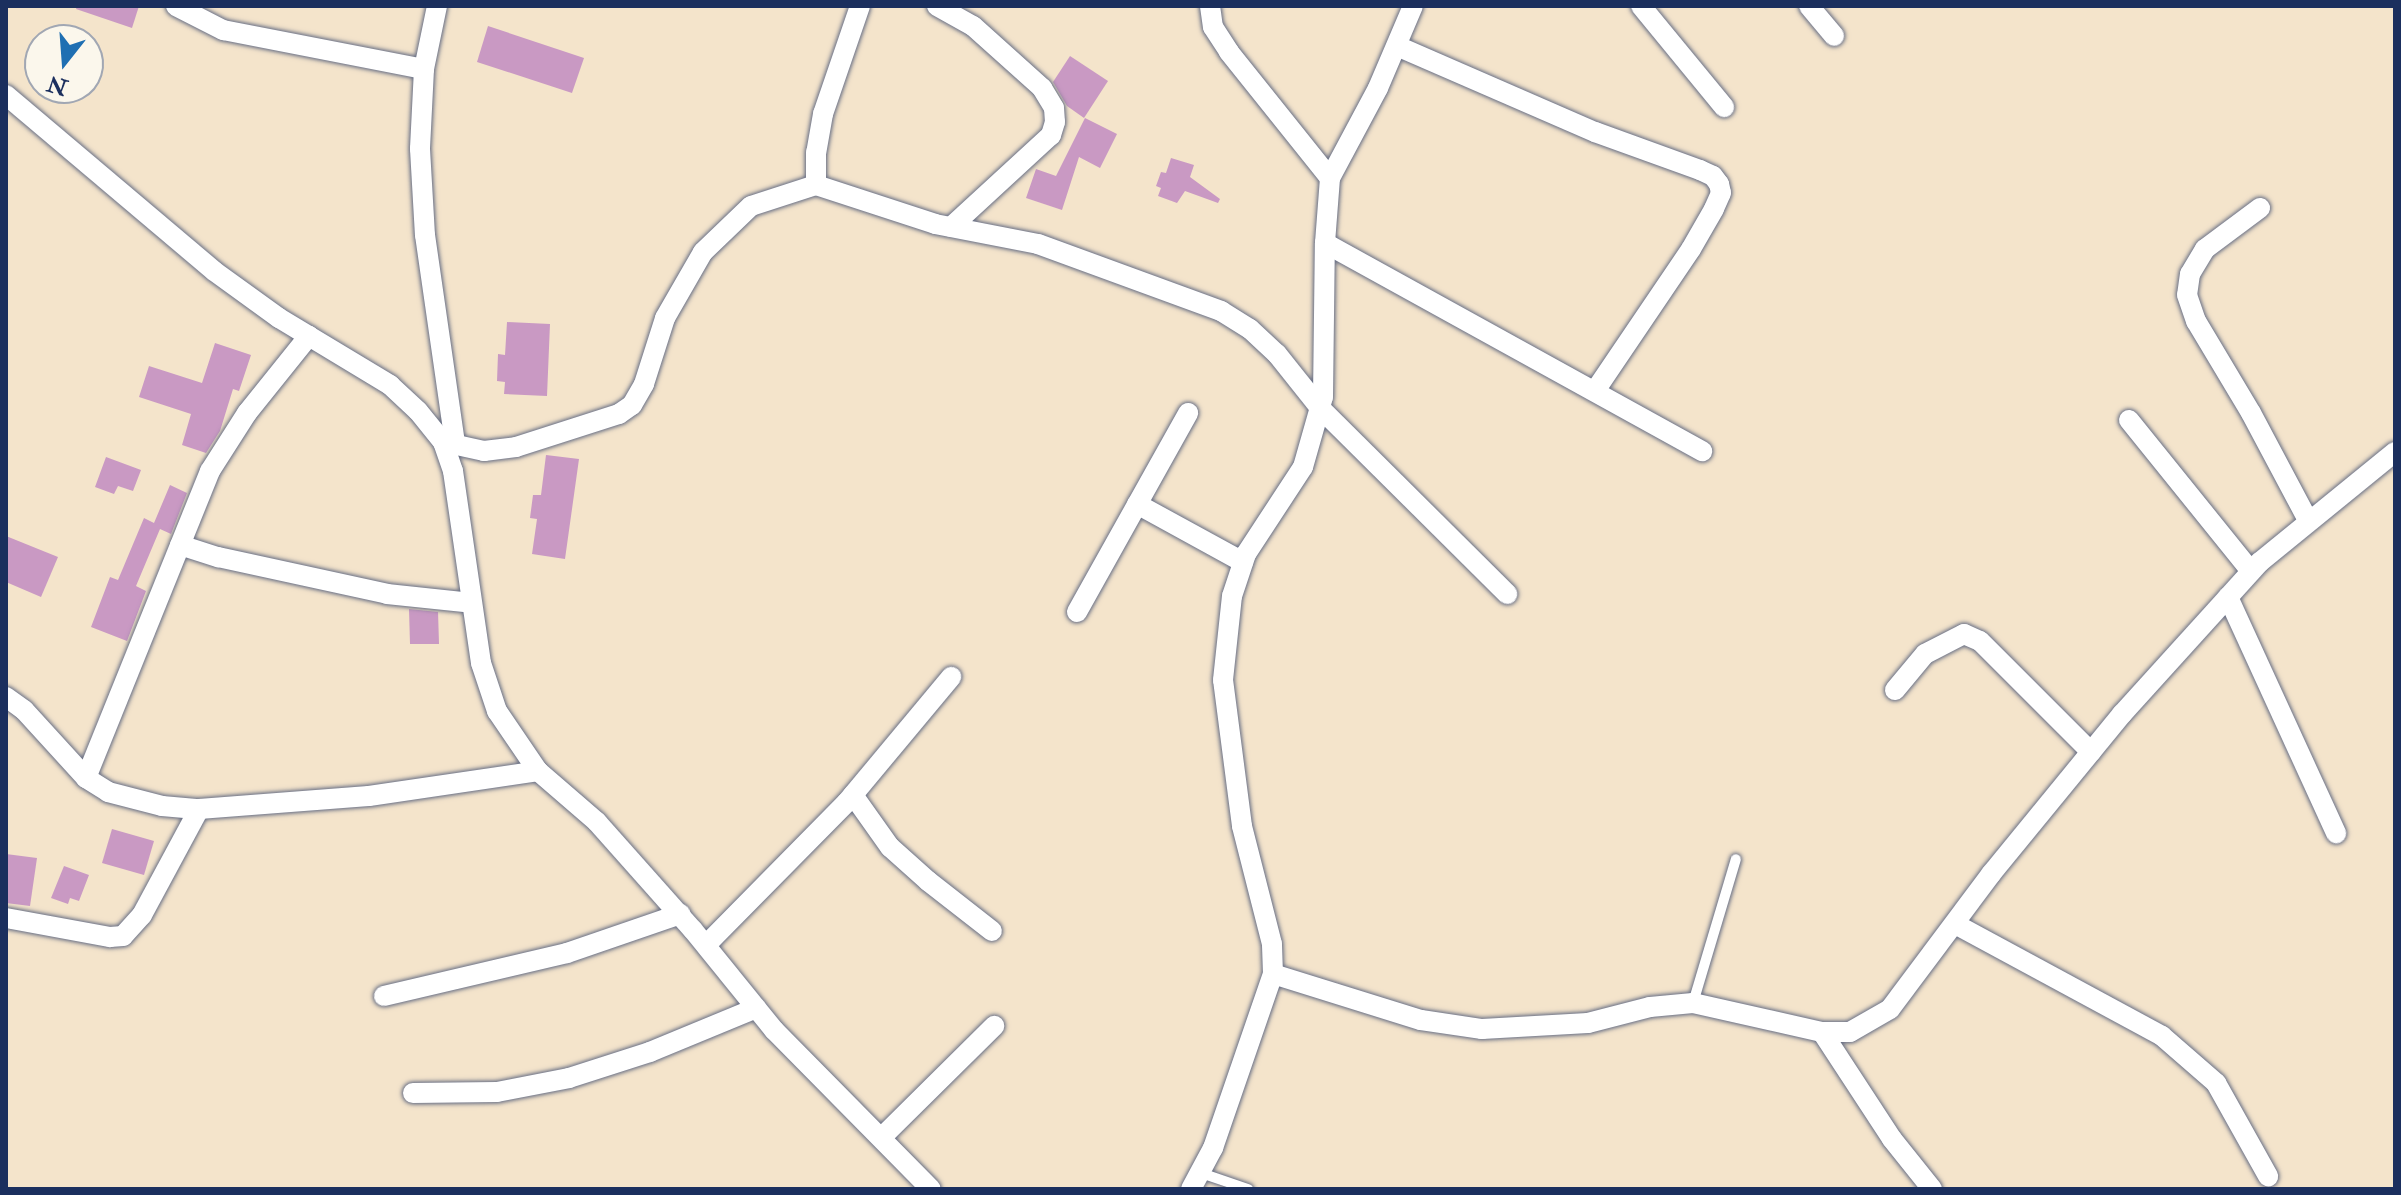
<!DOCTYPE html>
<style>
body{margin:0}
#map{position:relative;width:2401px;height:1195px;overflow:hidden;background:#f4e4cb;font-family:"IM FELL Double Pica",serif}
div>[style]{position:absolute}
.building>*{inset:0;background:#c999c3}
.roads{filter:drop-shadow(0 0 2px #676e84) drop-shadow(0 0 2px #676e84)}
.lane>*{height:10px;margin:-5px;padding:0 5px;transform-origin:5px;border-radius:5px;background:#fff}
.street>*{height:20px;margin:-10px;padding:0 10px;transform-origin:10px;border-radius:10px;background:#fff}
span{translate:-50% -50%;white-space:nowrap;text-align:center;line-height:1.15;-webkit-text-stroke:8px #fbf7ec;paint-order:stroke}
.frame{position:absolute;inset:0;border:8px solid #1b2f5e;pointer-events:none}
.north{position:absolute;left:24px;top:24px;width:80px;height:80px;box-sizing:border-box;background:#fbf7ec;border:2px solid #a1a7b3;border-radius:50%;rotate:197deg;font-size:22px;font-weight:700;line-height:32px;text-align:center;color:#1b2f5e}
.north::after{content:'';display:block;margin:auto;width:28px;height:36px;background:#1f6fb2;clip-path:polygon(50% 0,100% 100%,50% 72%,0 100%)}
</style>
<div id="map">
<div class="building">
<div style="clip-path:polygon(77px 6px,139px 6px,132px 28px,76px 9px)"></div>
<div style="clip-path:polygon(488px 26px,584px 58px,572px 93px,477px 62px)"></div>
<div style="clip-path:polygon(1070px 56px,1108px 81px,1084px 118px,1067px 106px,1053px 82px)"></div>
<div style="clip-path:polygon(1085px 118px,1117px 134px,1100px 168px,1079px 157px,1062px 210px,1026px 198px,1036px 169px,1056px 176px)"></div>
<div style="clip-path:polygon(1171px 158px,1194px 165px,1190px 177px,1220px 199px,1218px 203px,1185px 191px,1177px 203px,1158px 196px,1161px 188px,1156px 186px,1161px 172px,1166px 173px)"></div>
<div style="clip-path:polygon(507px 322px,550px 324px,547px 396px,504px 394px,505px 382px,497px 381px,498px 354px,505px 355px)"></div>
<div style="clip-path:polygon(215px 343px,251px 355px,239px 391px,233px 389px,220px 431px,206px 453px,182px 445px,191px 414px,139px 397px,149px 366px,202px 383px)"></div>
<div style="clip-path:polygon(546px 455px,579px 459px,565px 559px,532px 554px,537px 519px,530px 518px,533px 495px,541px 495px)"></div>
<div style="clip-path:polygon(106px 457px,141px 470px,133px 491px,118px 486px,114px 494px,95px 487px)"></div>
<div style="clip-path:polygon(170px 485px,187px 493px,171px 534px,160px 529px,136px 586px,146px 591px,127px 641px,91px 627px,110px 577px,118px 580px,144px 518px,154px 523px)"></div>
<div style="clip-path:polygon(6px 536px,58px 557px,41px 597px,6px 582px)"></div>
<div style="clip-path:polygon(409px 609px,438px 612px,439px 644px,410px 644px)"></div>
<div style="clip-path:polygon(112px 829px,154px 841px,144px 875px,102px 863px)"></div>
<div style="clip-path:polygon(6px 854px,37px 858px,30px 906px,6px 903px)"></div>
<div style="clip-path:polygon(64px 866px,89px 875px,79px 901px,70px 898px,68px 904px,51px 898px)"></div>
</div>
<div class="roads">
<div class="lane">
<div style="left:1693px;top:1003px;width:150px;rotate:-73.4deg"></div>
<div style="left:1201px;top:1173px;width:50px;rotate:18.8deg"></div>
</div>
<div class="street">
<div style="left:176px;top:6px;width:53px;rotate:27.1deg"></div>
<div style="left:223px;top:30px;width:205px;rotate:11deg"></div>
<div style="left:437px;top:6px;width:64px;rotate:101.7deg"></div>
<div style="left:424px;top:69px;width:80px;rotate:92.9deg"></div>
<div style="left:420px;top:149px;width:86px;rotate:86.7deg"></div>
<div style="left:425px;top:235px;width:211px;rotate:81.8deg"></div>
<div style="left:860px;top:6px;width:114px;rotate:108.9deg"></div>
<div style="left:823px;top:114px;width:39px;rotate:100deg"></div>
<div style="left:816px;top:152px;width:33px;rotate:90deg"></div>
<div style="left:816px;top:185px;width:125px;rotate:18.1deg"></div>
<div style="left:935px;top:224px;width:105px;rotate:11deg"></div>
<div style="left:1038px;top:244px;width:195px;rotate:20.1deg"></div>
<div style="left:1221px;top:311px;width:34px;rotate:32deg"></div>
<div style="left:1250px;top:329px;width:37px;rotate:43deg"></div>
<div style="left:1277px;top:354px;width:69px;rotate:51.5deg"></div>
<div style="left:1320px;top:408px;width:264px;rotate:44.8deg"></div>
<div style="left:937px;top:6px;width:41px;rotate:29.1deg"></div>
<div style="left:973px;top:26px;width:93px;rotate:41.9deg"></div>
<div style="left:1042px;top:88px;width:23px;rotate:59deg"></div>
<div style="left:1054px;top:108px;width:14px;rotate:86deg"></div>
<div style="left:1055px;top:122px;width:14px;rotate:107deg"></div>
<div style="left:1051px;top:135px;width:136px;rotate:137.4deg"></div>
<div style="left:1210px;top:6px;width:21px;rotate:82deg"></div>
<div style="left:1213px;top:27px;width:30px;rotate:57deg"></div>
<div style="left:1229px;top:52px;width:161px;rotate:51.3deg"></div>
<div style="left:1641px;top:6px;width:131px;rotate:50.6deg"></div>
<div style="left:1809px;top:6px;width:39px;rotate:50deg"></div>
<div style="left:1397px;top:46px;width:216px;rotate:23.5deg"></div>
<div style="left:1595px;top:132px;width:112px;rotate:19.9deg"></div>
<div style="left:1700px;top:170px;width:14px;rotate:25deg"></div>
<div style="left:1713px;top:176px;width:10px;rotate:53deg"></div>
<div style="left:1719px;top:184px;width:9px;rotate:77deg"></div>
<div style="left:1721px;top:193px;width:17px;rotate:114deg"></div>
<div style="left:1714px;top:209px;width:46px;rotate:119.9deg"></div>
<div style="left:1691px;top:249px;width:171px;rotate:124.1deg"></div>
<div style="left:6px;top:95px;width:272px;rotate:40.2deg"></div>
<div style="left:214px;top:271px;width:80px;rotate:35.9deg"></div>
<div style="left:279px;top:318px;width:130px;rotate:31.1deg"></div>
<div style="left:390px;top:385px;width:38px;rotate:43deg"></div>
<div style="left:418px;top:411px;width:40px;rotate:51deg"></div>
<div style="left:443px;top:442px;width:31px;rotate:71deg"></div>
<div style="left:453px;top:471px;width:194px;rotate:81.7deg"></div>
<div style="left:481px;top:663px;width:51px;rotate:71.6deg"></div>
<div style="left:497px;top:711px;width:73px;rotate:55.7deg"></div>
<div style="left:538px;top:771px;width:78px;rotate:40.8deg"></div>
<div style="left:597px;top:822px;width:144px;rotate:48.4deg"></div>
<div style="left:693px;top:930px;width:129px;rotate:51deg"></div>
<div style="left:774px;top:1030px;width:223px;rotate:45.4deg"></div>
<div style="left:2260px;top:208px;width:69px;rotate:143.3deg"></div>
<div style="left:2205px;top:249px;width:29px;rotate:121deg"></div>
<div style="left:2190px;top:274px;width:21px;rotate:98deg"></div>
<div style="left:2187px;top:295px;width:28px;rotate:71deg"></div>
<div style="left:2196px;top:321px;width:107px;rotate:59.1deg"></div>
<div style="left:2251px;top:413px;width:123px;rotate:62deg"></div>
<div style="left:1325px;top:243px;width:431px;rotate:28.9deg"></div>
<div style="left:2129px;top:420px;width:194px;rotate:51.1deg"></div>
<div style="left:443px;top:442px;width:42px;rotate:12.4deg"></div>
<div style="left:484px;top:451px;width:32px;rotate:-7deg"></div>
<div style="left:516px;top:447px;width:108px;rotate:-17.8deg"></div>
<div style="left:619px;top:414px;width:16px;rotate:-35deg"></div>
<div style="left:632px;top:405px;width:24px;rotate:-60deg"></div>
<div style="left:644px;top:384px;width:69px;rotate:-72.3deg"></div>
<div style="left:665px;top:318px;width:76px;rotate:-60.1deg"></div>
<div style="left:703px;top:252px;width:66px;rotate:-43.8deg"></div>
<div style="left:751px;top:206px;width:68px;rotate:-17.9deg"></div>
<div style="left:1137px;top:504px;width:121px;rotate:28.7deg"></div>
<div style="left:180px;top:545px;width:40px;rotate:18deg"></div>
<div style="left:218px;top:557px;width:173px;rotate:12.3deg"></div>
<div style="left:387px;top:594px;width:85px;rotate:6deg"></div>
<div style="left:2228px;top:597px;width:260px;rotate:65.4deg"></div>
<div style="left:1077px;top:612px;width:228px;rotate:-60.8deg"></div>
<div style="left:1895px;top:690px;width:47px;rotate:-50.2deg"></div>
<div style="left:1925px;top:654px;width:44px;rotate:-27.1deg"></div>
<div style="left:1964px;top:634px;width:17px;rotate:24deg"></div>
<div style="left:1980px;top:641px;width:157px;rotate:45deg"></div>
<div style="left:6px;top:697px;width:22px;rotate:36deg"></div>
<div style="left:24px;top:710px;width:92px;rotate:47.6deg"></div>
<div style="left:86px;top:778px;width:26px;rotate:32deg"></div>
<div style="left:108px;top:792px;width:56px;rotate:14.5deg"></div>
<div style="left:162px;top:806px;width:37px;rotate:5deg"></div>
<div style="left:199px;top:809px;width:170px;rotate:-4.4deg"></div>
<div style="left:369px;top:796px;width:171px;rotate:-8.4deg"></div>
<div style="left:86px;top:778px;width:331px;rotate:-68deg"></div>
<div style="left:210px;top:471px;width:69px;rotate:-57.5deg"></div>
<div style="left:247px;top:413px;width:99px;rotate:-51.2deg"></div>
<div style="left:853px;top:795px;width:64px;rotate:54.6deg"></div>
<div style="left:890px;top:847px;width:51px;rotate:41.8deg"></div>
<div style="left:928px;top:881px;width:81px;rotate:38deg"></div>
<div style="left:6px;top:918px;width:106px;rotate:10.4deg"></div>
<div style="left:110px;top:937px;width:13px;rotate:-4deg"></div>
<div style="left:123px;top:936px;width:28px;rotate:-48deg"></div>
<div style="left:142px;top:915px;width:120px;rotate:-61.7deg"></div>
<div style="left:1955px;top:924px;width:235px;rotate:28.4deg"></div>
<div style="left:2162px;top:1036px;width:72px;rotate:41deg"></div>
<div style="left:2216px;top:1083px;width:107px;rotate:60.8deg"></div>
<div style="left:706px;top:945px;width:201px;rotate:-45.4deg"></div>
<div style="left:847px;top:802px;width:163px;rotate:-50.2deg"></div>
<div style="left:1273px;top:974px;width:155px;rotate:17.3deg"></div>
<div style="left:1421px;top:1020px;width:62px;rotate:8.4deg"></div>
<div style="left:1482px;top:1029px;width:106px;rotate:-3.2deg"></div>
<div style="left:1588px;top:1023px;width:64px;rotate:-14.5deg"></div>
<div style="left:1650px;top:1007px;width:43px;rotate:-5.3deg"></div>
<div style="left:1693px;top:1003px;width:132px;rotate:12.7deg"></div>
<div style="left:1822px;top:1032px;width:28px"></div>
<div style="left:1850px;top:1032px;width:46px;rotate:-29.9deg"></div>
<div style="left:1890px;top:1009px;width:169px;rotate:-53.2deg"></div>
<div style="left:1991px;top:874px;width:207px;rotate:-50.7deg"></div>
<div style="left:2122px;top:714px;width:205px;rotate:-47.8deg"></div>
<div style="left:2260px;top:562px;width:174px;rotate:-39.2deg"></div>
<div style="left:384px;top:996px;width:188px;rotate:-13.2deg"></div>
<div style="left:567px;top:953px;width:120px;rotate:-19deg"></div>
<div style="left:1822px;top:1032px;width:128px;rotate:56.8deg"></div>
<div style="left:1892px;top:1139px;width:64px;rotate:51.3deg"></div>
<div style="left:413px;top:1093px;width:84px;rotate:-0.7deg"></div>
<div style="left:497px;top:1092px;width:73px;rotate:-11deg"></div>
<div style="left:569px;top:1078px;width:85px;rotate:-17.8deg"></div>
<div style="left:650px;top:1052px;width:115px;rotate:-22.5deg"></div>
<div style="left:882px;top:1137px;width:158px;rotate:-44.7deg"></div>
<div style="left:1191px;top:1189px;width:47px;rotate:-61.8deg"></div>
<div style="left:1213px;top:1148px;width:184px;rotate:-71deg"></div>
<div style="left:1273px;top:974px;width:30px;rotate:-92deg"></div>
<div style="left:1272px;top:944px;width:122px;rotate:-104.3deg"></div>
<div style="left:1242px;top:826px;width:147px;rotate:-97.4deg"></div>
<div style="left:1223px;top:680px;width:84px;rotate:-83.9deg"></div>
<div style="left:1232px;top:596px;width:44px;rotate:-71.6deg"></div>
<div style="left:1246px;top:554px;width:104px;rotate:-56.8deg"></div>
<div style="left:1303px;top:467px;width:73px;rotate:-74.1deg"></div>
<div style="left:1323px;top:397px;width:154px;rotate:-89.3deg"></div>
<div style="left:1325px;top:243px;width:65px;rotate:-85.6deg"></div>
<div style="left:1330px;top:178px;width:102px;rotate:-61.9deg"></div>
<div style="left:1378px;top:88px;width:89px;rotate:-66.9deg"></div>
</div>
</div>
<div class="frame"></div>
<div class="north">N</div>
</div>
